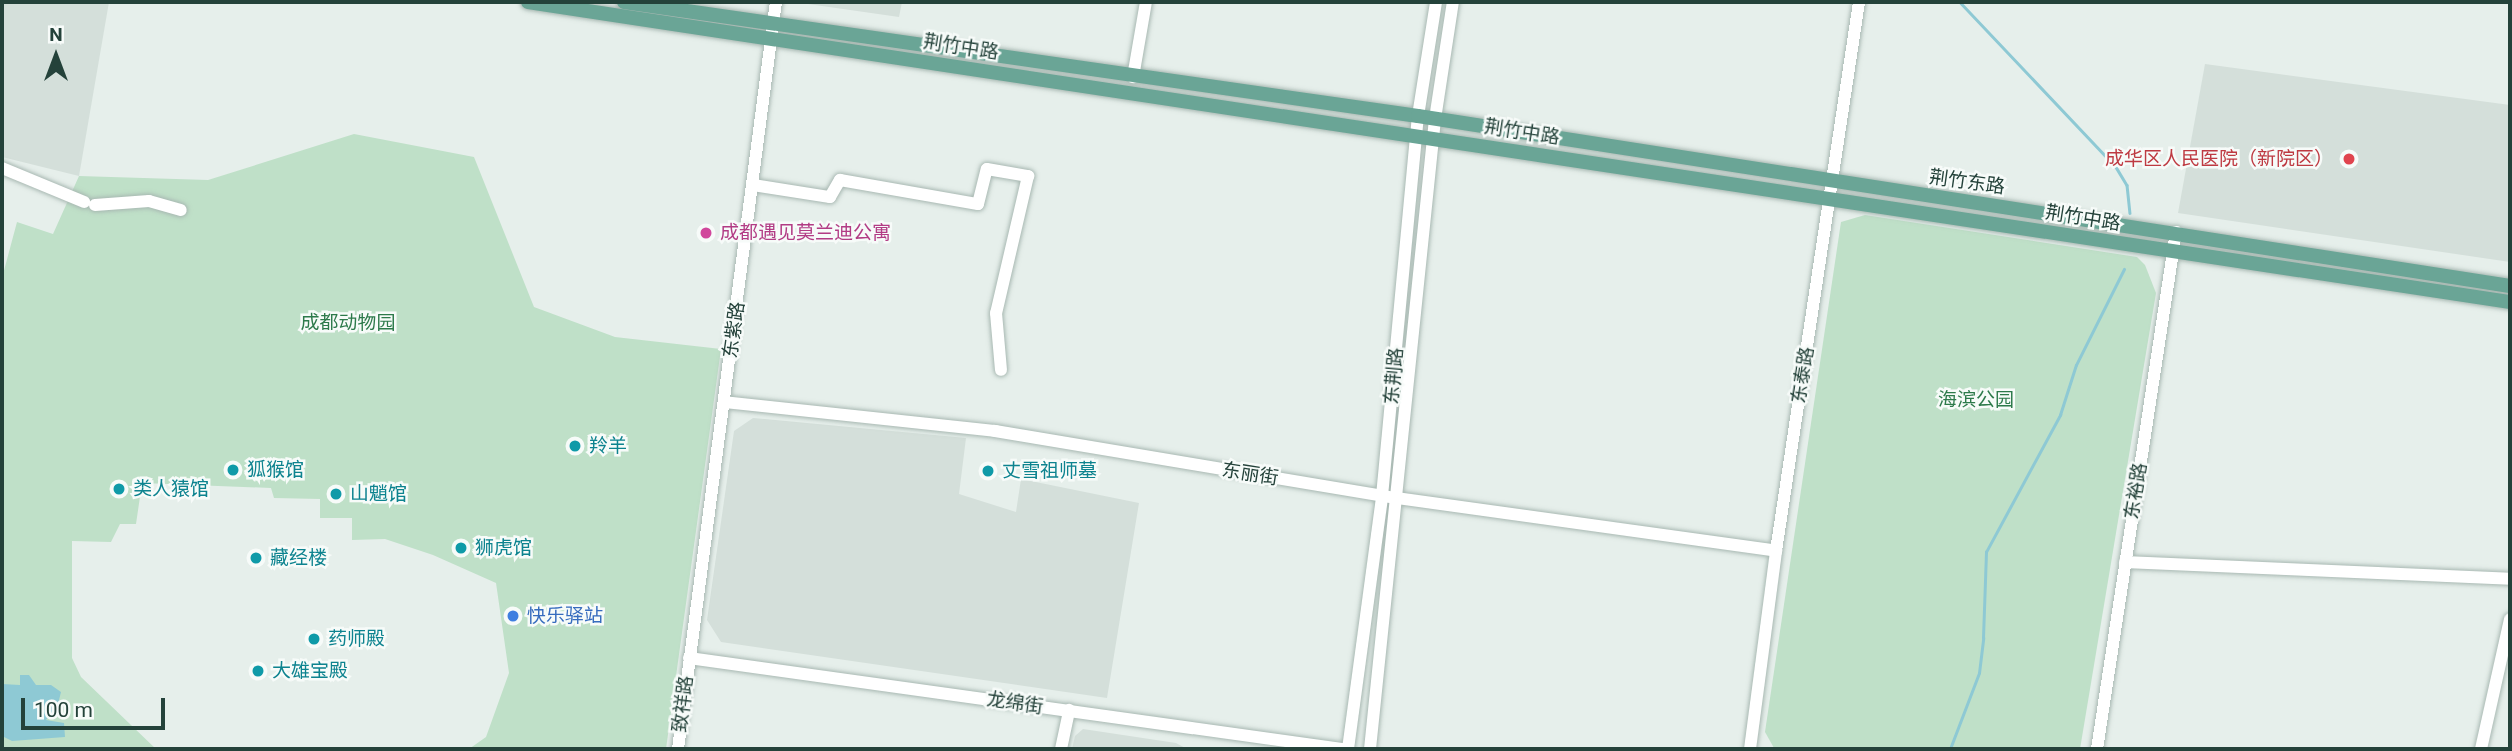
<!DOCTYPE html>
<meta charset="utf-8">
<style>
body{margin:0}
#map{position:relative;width:2512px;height:751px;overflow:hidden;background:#e6efeb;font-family:Roboto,"Noto Sans SC",sans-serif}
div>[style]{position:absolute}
.built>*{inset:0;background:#d4dfda}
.green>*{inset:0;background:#bfe0c8}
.water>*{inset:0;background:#8ec9d4}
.stream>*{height:2.5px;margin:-1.25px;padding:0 1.25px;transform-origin:1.25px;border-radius:1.25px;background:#8ec9d4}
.roads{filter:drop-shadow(0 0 2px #a8b8b2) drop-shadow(0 0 2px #a8b8b2)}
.minor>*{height:12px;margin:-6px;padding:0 6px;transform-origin:6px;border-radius:6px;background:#fff}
.major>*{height:14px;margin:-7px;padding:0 7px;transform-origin:7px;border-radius:7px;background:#6aa596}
.dots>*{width:19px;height:19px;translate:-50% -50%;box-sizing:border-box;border:4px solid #f7fbf9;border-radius:50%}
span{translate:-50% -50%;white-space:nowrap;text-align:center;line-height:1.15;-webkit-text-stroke:5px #f7fbf9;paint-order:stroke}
.street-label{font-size:19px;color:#24423a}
.health-label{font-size:19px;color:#be3a42}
.right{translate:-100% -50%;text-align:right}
.hotel-label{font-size:19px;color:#b23c85}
.left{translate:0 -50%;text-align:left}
.park-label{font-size:19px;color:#2d7a4b}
.culture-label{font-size:19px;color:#0d838f}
.shop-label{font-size:19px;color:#366cbe}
.frame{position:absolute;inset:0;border:4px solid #24423a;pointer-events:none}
.north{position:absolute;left:21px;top:21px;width:70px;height:70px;-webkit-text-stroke:5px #f7fbf9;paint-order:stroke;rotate:0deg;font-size:19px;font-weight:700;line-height:28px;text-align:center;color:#24423a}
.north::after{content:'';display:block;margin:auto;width:24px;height:32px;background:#24423a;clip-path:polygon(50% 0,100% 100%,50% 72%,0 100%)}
.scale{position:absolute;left:21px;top:698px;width:144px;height:32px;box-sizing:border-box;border:4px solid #24423a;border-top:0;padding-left:9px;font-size:21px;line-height:24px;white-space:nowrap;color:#24423a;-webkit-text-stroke:5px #f7fbf9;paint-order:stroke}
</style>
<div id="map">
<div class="built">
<div style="clip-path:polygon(2px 2px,109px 2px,79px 176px,2px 157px)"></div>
<div style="clip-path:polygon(794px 2px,902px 2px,899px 17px)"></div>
<div style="clip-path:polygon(2205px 64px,2510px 105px,2510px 262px,2178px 213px)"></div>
<div style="clip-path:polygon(753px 418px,966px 438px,959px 494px,1016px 512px,1021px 479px,1139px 503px,1107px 698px,721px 642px,707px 620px,734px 431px)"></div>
<div style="clip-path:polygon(1083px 729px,1176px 743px,1187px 749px,1072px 749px,1075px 736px)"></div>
</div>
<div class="green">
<div style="clip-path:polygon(354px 134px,474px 157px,534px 307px,615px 337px,721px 349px,666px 749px,469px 749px,486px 737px,509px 673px,496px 583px,433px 555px,385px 539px,352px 540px,352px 518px,320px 518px,320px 499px,274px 498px,271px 488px,142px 483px,136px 524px,120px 524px,111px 542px,72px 541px,72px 658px,81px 677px,156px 749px,2px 749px,2px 278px,17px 222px,53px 234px,79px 176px,208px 180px)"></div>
<div style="clip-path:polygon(1865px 215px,2137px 257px,2145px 265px,2156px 293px,2080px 749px,1774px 748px,1765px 732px,1841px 222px)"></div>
</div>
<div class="water">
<div style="clip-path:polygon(20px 675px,29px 675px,36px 685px,51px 685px,61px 692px,58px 704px,46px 720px,64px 723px,65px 737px,12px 741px,2px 736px,2px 684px,20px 685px)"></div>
</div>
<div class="stream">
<div style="left:1960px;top:2px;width:227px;rotate:46.6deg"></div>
<div style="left:2116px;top:167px;width:21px;rotate:59deg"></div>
<div style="left:2127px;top:185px;width:28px;rotate:84deg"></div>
<div style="left:1950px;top:749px;width:81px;rotate:-69.1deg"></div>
<div style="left:1979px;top:673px;width:35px;rotate:-83deg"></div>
<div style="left:1983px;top:638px;width:86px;rotate:-88deg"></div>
<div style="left:1986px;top:552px;width:156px;rotate:-61.6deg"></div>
<div style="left:2060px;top:415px;width:52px;rotate:-72.3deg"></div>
<div style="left:2076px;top:365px;width:107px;rotate:-63.4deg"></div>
</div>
<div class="roads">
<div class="minor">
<div style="left:1133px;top:77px;width:76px;rotate:-80.2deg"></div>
<div style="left:2px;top:168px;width:89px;rotate:22.5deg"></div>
<div style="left:753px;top:185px;width:78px;rotate:8.9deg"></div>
<div style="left:830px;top:197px;width:20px;rotate:-60deg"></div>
<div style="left:840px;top:180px;width:140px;rotate:9.9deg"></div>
<div style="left:978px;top:204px;width:36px;rotate:-76deg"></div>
<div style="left:987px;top:169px;width:42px;rotate:9.7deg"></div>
<div style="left:1028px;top:176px;width:141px;rotate:103.1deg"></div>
<div style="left:996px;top:313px;width:57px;rotate:85deg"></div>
<div style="left:95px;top:205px;width:54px;rotate:-4.2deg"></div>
<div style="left:149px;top:201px;width:33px;rotate:16deg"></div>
<div style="left:724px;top:402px;width:273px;rotate:6.1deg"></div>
<div style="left:995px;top:431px;width:392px;rotate:9.5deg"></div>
<div style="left:1382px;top:496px;width:398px;rotate:7.9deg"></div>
<div style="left:2125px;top:562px;width:385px;rotate:2.5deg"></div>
<div style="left:689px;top:658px;width:659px;rotate:7.93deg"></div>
<div style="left:678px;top:749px;width:753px;rotate:-82.53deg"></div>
<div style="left:1061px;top:749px;width:40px;rotate:-78deg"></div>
<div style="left:1348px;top:749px;width:255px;rotate:-82.3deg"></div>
<div style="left:1382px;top:496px;width:382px;rotate:-84.6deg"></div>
<div style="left:1418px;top:116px;width:115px;rotate:-81deg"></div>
<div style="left:1370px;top:749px;width:633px;rotate:-84.11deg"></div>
<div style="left:1435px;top:119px;width:118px;rotate:-81.3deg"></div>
<div style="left:1750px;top:749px;width:200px;rotate:-82.5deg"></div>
<div style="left:1776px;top:551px;width:555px;rotate:-81.4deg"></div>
<div style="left:2097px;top:749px;width:523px;rotate:-81.31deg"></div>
<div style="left:2481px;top:749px;width:133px;rotate:-77.4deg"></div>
</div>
<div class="major">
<div style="left:528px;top:2px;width:2005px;rotate:8.61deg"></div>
<div style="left:624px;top:2px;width:802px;rotate:8.17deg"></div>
<div style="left:1418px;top:116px;width:1105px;rotate:8.85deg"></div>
</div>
</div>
<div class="dots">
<div style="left:2349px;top:159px;background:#e0444e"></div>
<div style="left:706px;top:233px;background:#d1479c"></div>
<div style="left:575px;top:446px;background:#0f9aa8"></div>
<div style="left:233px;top:470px;background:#0f9aa8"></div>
<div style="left:988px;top:471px;background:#0f9aa8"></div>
<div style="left:119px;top:489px;background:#0f9aa8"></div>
<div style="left:336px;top:494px;background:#0f9aa8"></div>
<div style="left:461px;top:548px;background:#0f9aa8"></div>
<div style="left:256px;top:558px;background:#0f9aa8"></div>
<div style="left:513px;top:616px;background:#3f7fe0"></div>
<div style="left:314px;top:639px;background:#0f9aa8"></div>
<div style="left:258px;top:671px;background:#0f9aa8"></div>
</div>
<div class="street-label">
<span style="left:961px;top:47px;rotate:9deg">荆竹中路</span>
<span style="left:1522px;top:132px;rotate:9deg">荆竹中路</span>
<span style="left:1967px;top:182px;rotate:8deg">荆竹东路</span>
<span style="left:2083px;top:218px;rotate:9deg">荆竹中路</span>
<span style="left:734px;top:330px;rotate:-82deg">东紫路</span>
<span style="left:1803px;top:375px;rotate:-81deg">东泰路</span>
<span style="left:1394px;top:376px;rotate:-85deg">东荆路</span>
<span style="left:1250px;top:474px;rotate:9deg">东丽街</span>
<span style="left:2136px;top:491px;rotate:-81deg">东裕路</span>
<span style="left:1015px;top:703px;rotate:8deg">龙绵街</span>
<span style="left:683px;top:704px;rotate:-83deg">致祥路</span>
</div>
<div class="health-label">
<span class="right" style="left:2333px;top:159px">成华区人民医院（新院区）</span>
</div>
<div class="hotel-label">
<span class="left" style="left:720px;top:233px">成都遇见莫兰迪公寓</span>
</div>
<div class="park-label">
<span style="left:348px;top:323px">成都动物园</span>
<span style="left:1976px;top:400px">海滨公园</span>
</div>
<div class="culture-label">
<span class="left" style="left:589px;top:446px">羚羊</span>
<span class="left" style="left:247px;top:470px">狐猴馆</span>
<span class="left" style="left:1002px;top:471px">丈雪祖师墓</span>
<span class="left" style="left:133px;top:489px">类人猿馆</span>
<span class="left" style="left:350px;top:494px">山魈馆</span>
<span class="left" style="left:475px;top:548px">狮虎馆</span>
<span class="left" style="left:270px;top:558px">藏经楼</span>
<span class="left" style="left:328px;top:639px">药师殿</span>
<span class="left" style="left:272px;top:671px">大雄宝殿</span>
</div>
<div class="shop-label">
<span class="left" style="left:527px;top:616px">快乐驿站</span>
</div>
<div class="frame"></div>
<div class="north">N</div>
<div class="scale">100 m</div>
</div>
